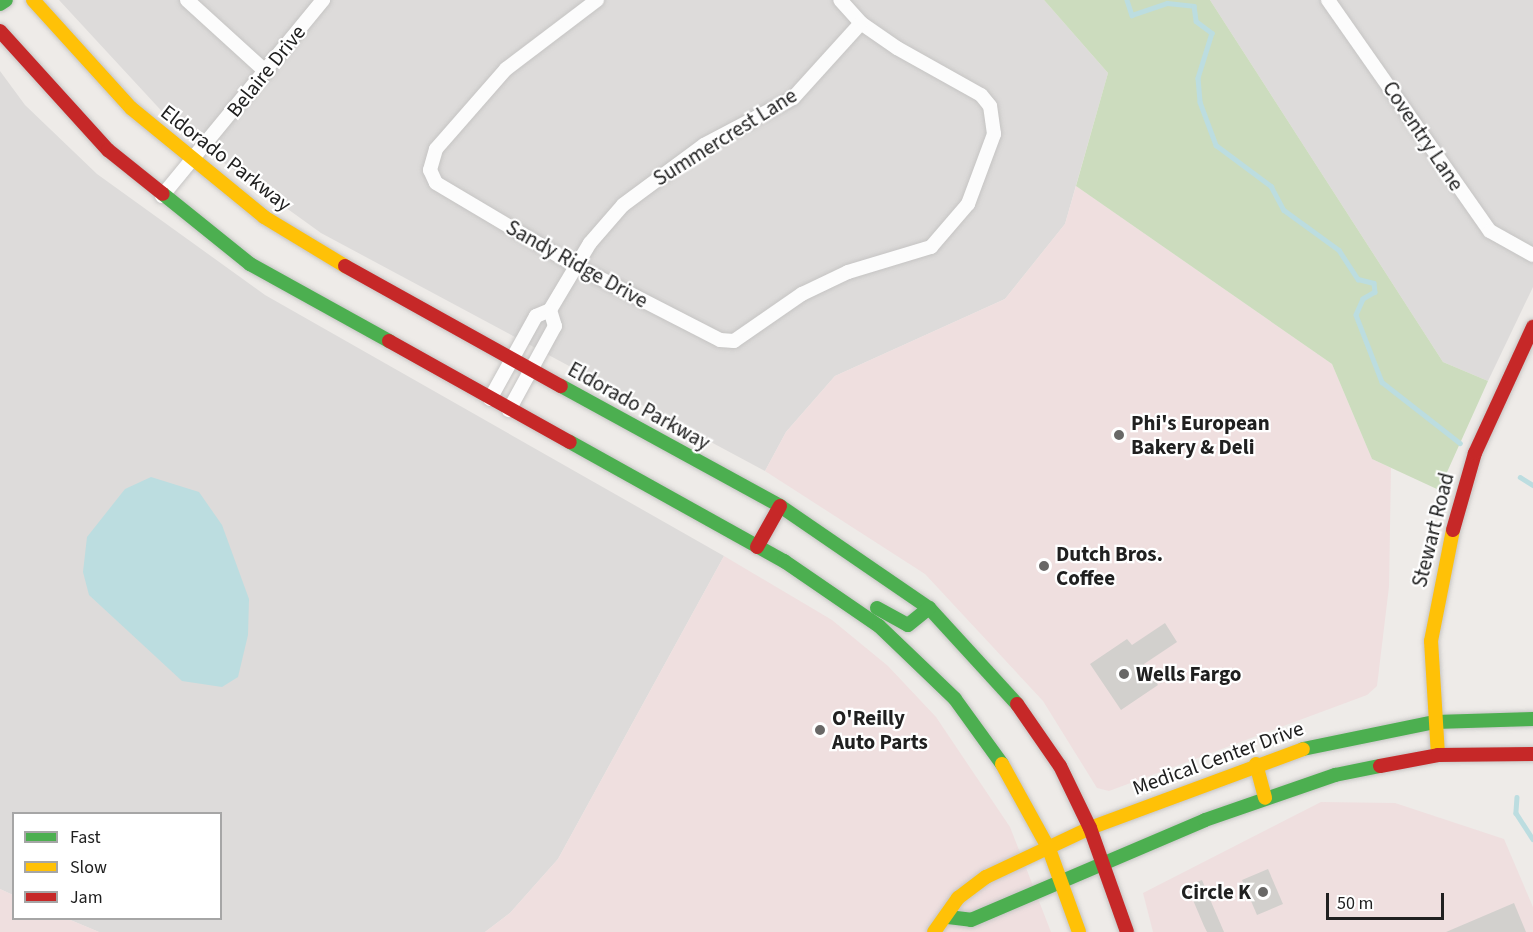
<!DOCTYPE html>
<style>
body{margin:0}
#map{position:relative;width:1533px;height:932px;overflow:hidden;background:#eeebe8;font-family:"Source Sans 3",sans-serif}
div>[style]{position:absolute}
.residential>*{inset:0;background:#dddbda}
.commercial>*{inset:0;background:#efdfdf}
.forest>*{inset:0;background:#ccdcbe}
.water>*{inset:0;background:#bcdde0}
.stream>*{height:4.5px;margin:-2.25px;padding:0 2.25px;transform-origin:2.25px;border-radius:2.25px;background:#bcdde0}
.building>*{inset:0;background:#d2d0cd}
.roads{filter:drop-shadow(0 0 2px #c5c4c3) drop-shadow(0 0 2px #c5c4c3)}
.street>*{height:14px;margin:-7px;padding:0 7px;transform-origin:7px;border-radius:7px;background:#fcfcfc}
.fast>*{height:14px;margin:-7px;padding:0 7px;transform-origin:7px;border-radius:7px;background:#4caf50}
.slow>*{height:14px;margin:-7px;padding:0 7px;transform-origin:7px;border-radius:7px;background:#ffc107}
.jam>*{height:14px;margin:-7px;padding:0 7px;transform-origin:7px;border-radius:7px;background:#c62828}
.dots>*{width:16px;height:16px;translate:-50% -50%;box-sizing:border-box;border:3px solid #fff;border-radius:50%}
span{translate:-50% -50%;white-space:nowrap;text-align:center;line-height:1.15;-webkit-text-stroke:4.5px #fff;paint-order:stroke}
.street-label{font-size:21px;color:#202020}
.poi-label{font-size:21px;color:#202020;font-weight:700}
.left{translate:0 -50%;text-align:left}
.right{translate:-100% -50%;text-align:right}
.legend{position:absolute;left:12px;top:812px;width:210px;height:108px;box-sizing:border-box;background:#fff;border:2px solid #a6a6a6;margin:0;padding:8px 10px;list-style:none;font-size:18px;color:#202020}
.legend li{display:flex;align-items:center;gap:12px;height:30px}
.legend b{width:30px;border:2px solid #a6a6a6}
.scale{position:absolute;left:1326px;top:893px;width:118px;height:27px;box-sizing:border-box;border:3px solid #202020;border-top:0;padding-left:8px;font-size:18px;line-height:21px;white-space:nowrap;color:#202020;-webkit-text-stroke:4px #fff;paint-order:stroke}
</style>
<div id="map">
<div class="residential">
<div style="clip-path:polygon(59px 0,1044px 0,1108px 73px,1065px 224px,1005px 299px,835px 376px,786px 432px,765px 471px,321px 233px,181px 132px)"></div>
<div style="clip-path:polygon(1210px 0,1533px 0,1533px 287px,1488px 381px,1443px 362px)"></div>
<div style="clip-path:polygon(0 71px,25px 105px,97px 174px,265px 295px,724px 556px,558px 859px,510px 913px,485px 932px,99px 932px,68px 919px,220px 918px,220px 814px,14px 814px,13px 895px,0 889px)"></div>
</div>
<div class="commercial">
<div style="clip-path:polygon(1076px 186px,1332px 364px,1372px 459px,1391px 468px,1389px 587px,1377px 686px,1367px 695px,1109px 791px,1097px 788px,1043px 701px,925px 574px,765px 471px,786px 432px,835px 376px,1005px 299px,1065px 224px)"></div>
<div style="clip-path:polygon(724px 556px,832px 620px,888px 666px,936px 717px,1010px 827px,1051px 932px,485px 932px,510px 913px,558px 859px)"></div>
<div style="clip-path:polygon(1321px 802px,1395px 803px,1504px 839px,1533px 907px,1533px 932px,1153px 932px,1143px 893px)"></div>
<div style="clip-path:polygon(0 889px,13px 895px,14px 918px,68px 919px,99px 932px,0 932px)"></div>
</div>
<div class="forest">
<div style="clip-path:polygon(1044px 0,1210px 0,1443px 362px,1488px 381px,1439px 490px,1372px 459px,1332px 364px,1076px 186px,1108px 73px)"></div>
</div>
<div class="water">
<div style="clip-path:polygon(151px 477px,199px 492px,222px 525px,249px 599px,248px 635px,238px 677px,222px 687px,182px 681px,89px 595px,83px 572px,87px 537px,125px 489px)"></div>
</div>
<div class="stream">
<div style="left:1127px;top:0;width:16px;rotate:72deg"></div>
<div style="left:1132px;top:15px;width:37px;rotate:-19deg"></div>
<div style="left:1167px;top:3px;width:27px;rotate:6deg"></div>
<div style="left:1194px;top:6px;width:15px;rotate:82deg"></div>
<div style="left:1196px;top:21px;width:20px;rotate:37deg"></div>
<div style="left:1212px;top:33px;width:47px;rotate:107.3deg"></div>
<div style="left:1198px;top:78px;width:24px;rotate:85deg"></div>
<div style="left:1200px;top:102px;width:46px;rotate:69.6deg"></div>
<div style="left:1216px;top:145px;width:69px;rotate:36.7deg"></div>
<div style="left:1271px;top:186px;width:27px;rotate:62deg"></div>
<div style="left:1284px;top:210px;width:68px;rotate:36deg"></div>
<div style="left:1339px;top:250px;width:35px;rotate:57deg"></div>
<div style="left:1358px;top:279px;width:16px;rotate:14deg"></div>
<div style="left:1374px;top:283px;width:9px;rotate:84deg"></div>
<div style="left:1375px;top:292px;width:14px;rotate:150deg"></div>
<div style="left:1363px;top:299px;width:17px;rotate:114deg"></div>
<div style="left:1356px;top:315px;width:72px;rotate:68.8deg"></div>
<div style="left:1382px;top:382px;width:99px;rotate:38deg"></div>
<div style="left:1520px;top:477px;width:15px;rotate:32deg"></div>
<div style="left:1517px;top:797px;width:16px;rotate:94deg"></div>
<div style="left:1516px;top:813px;width:31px;rotate:57deg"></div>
</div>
<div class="building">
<div style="clip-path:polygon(1165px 623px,1177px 642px,1144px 664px,1158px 685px,1121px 710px,1090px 664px,1127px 639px,1132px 645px)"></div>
<div style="clip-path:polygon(1268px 869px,1283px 904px,1257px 915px,1242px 880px)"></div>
<div style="clip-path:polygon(1202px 880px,1209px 897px,1224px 932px,1207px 932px,1204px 926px,1187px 886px)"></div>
<div style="clip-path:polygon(1514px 903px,1526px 932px,1446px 932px)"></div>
</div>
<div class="roads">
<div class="street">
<div style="left:187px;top:0;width:107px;rotate:42.3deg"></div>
<div style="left:597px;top:0;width:114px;rotate:142.8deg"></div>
<div style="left:506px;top:69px;width:106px;rotate:131.2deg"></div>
<div style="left:436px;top:149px;width:22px;rotate:106deg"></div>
<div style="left:430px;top:170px;width:14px;rotate:65deg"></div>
<div style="left:436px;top:183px;width:163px;rotate:30.7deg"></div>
<div style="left:576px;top:266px;width:162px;rotate:27.2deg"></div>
<div style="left:720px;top:340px;width:14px;rotate:4deg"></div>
<div style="left:734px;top:341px;width:83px;rotate:-34.7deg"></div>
<div style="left:802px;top:294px;width:51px;rotate:-25.6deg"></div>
<div style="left:848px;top:272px;width:87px;rotate:-16.8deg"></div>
<div style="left:931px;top:247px;width:57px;rotate:-49.3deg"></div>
<div style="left:968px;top:204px;width:75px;rotate:-69.6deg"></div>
<div style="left:994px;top:134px;width:28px;rotate:-98deg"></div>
<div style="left:990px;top:106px;width:14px;rotate:-129deg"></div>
<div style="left:981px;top:95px;width:96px;rotate:-150.8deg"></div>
<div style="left:897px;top:48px;width:44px;rotate:-145.2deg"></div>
<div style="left:861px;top:23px;width:31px;rotate:-132deg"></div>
<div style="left:1328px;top:0;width:282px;rotate:55deg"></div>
<div style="left:1490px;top:231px;width:49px;rotate:29.2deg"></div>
<div style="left:162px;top:196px;width:254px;rotate:-50.6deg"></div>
<div style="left:550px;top:310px;width:78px;rotate:-59.2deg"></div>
<div style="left:590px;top:243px;width:50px;rotate:-49deg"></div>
<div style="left:623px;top:205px;width:101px;rotate:-36.5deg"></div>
<div style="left:704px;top:145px;width:101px;rotate:-27.8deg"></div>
<div style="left:793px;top:98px;width:101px;rotate:-47.8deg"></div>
<div style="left:490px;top:399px;width:95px;rotate:-61deg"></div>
<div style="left:536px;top:316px;width:15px;rotate:-23deg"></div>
<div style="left:550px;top:310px;width:17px;rotate:73deg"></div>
<div style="left:555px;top:326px;width:96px;rotate:118.7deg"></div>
</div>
<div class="fast">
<div style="left:0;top:4px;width:7px;rotate:-34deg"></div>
<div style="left:163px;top:194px;width:112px;rotate:38.8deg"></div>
<div style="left:250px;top:264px;width:159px;rotate:29deg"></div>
<div style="left:561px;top:386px;width:250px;rotate:28.7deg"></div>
<div style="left:780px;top:506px;width:181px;rotate:34.4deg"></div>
<div style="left:929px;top:608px;width:130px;rotate:47.5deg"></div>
<div style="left:570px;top:442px;width:245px;rotate:29.1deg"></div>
<div style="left:784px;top:561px;width:115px;rotate:34.4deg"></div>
<div style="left:879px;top:626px;width:105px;rotate:43.8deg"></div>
<div style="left:955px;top:699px;width:80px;rotate:54.1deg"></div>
<div style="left:877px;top:608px;width:35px;rotate:29deg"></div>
<div style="left:908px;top:625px;width:27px;rotate:-39deg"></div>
<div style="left:1303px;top:749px;width:135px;rotate:-11.6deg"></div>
<div style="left:1435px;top:722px;width:98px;rotate:-1.8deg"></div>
<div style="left:948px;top:917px;width:23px;rotate:7deg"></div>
<div style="left:971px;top:920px;width:254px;rotate:-23.1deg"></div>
<div style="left:1205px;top:820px;width:138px;rotate:-19.1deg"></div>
<div style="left:1335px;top:775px;width:46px;rotate:-11.3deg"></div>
</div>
<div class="slow">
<div style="left:33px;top:0;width:146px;rotate:47.8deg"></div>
<div style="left:131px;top:108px;width:172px;rotate:39.3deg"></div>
<div style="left:264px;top:217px;width:95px;rotate:31.2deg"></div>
<div style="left:1438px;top:755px;width:114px;rotate:-93.5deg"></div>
<div style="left:1431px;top:641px;width:113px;rotate:-78.8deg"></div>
<div style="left:1002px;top:764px;width:97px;rotate:61.1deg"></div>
<div style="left:1049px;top:849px;width:88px;rotate:70.1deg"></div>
<div style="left:1256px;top:764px;width:35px;rotate:75deg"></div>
<div style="left:934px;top:932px;width:42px;rotate:-54.8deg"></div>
<div style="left:958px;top:898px;width:35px;rotate:-37deg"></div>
<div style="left:986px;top:877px;width:115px;rotate:-25.2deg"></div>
<div style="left:1090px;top:828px;width:227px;rotate:-20.3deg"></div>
</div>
<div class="jam">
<div style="left:0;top:31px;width:161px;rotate:47.8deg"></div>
<div style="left:108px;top:150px;width:70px;rotate:38.7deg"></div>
<div style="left:345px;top:266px;width:247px;rotate:29.1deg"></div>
<div style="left:389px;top:341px;width:207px;rotate:29.2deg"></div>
<div style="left:1453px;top:530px;width:80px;rotate:-74.1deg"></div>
<div style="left:1475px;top:453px;width:139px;rotate:-65.3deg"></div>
<div style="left:757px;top:547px;width:47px;rotate:-60.7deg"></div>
<div style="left:1017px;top:704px;width:75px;rotate:55.3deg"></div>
<div style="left:1060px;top:766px;width:69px;rotate:64.2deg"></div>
<div style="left:1090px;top:828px;width:110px;rotate:70.4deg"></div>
<div style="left:1380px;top:766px;width:59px;rotate:-10.7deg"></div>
<div style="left:1438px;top:755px;width:95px;rotate:-0.6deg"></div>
</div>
</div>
<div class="dots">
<div style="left:1119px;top:435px;background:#686766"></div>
<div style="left:1044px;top:566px;background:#686766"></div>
<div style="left:1124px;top:674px;background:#686766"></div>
<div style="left:820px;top:730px;background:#686766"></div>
<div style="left:1263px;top:892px;background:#686766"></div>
</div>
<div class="street-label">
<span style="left:266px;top:71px;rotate:-51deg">Belaire Drive</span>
<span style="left:1423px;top:136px;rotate:56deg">Coventry Lane</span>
<span style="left:725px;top:137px;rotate:-32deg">Summercrest Lane</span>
<span style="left:226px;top:158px;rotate:38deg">Eldorado Parkway</span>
<span style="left:577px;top:264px;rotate:29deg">Sandy Ridge Drive</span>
<span style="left:639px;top:406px;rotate:29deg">Eldorado Parkway</span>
<span style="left:1433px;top:530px;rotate:-76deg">Stewart Road</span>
<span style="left:1218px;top:758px;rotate:-20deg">Medical Center Drive</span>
</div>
<div class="poi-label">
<span class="left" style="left:1131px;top:435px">Phi's European<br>Bakery &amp; Deli</span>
<span class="left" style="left:1056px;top:566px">Dutch Bros.<br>Coffee</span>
<span class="left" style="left:1136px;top:674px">Wells Fargo</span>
<span class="left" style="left:832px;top:730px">O'Reilly<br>Auto Parts</span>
<span class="right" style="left:1251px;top:892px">Circle K</span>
</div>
<ul class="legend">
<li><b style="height:8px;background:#4caf50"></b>Fast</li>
<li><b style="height:8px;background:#ffc107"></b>Slow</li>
<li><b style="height:8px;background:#c62828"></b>Jam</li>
</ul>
<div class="scale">50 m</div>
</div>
